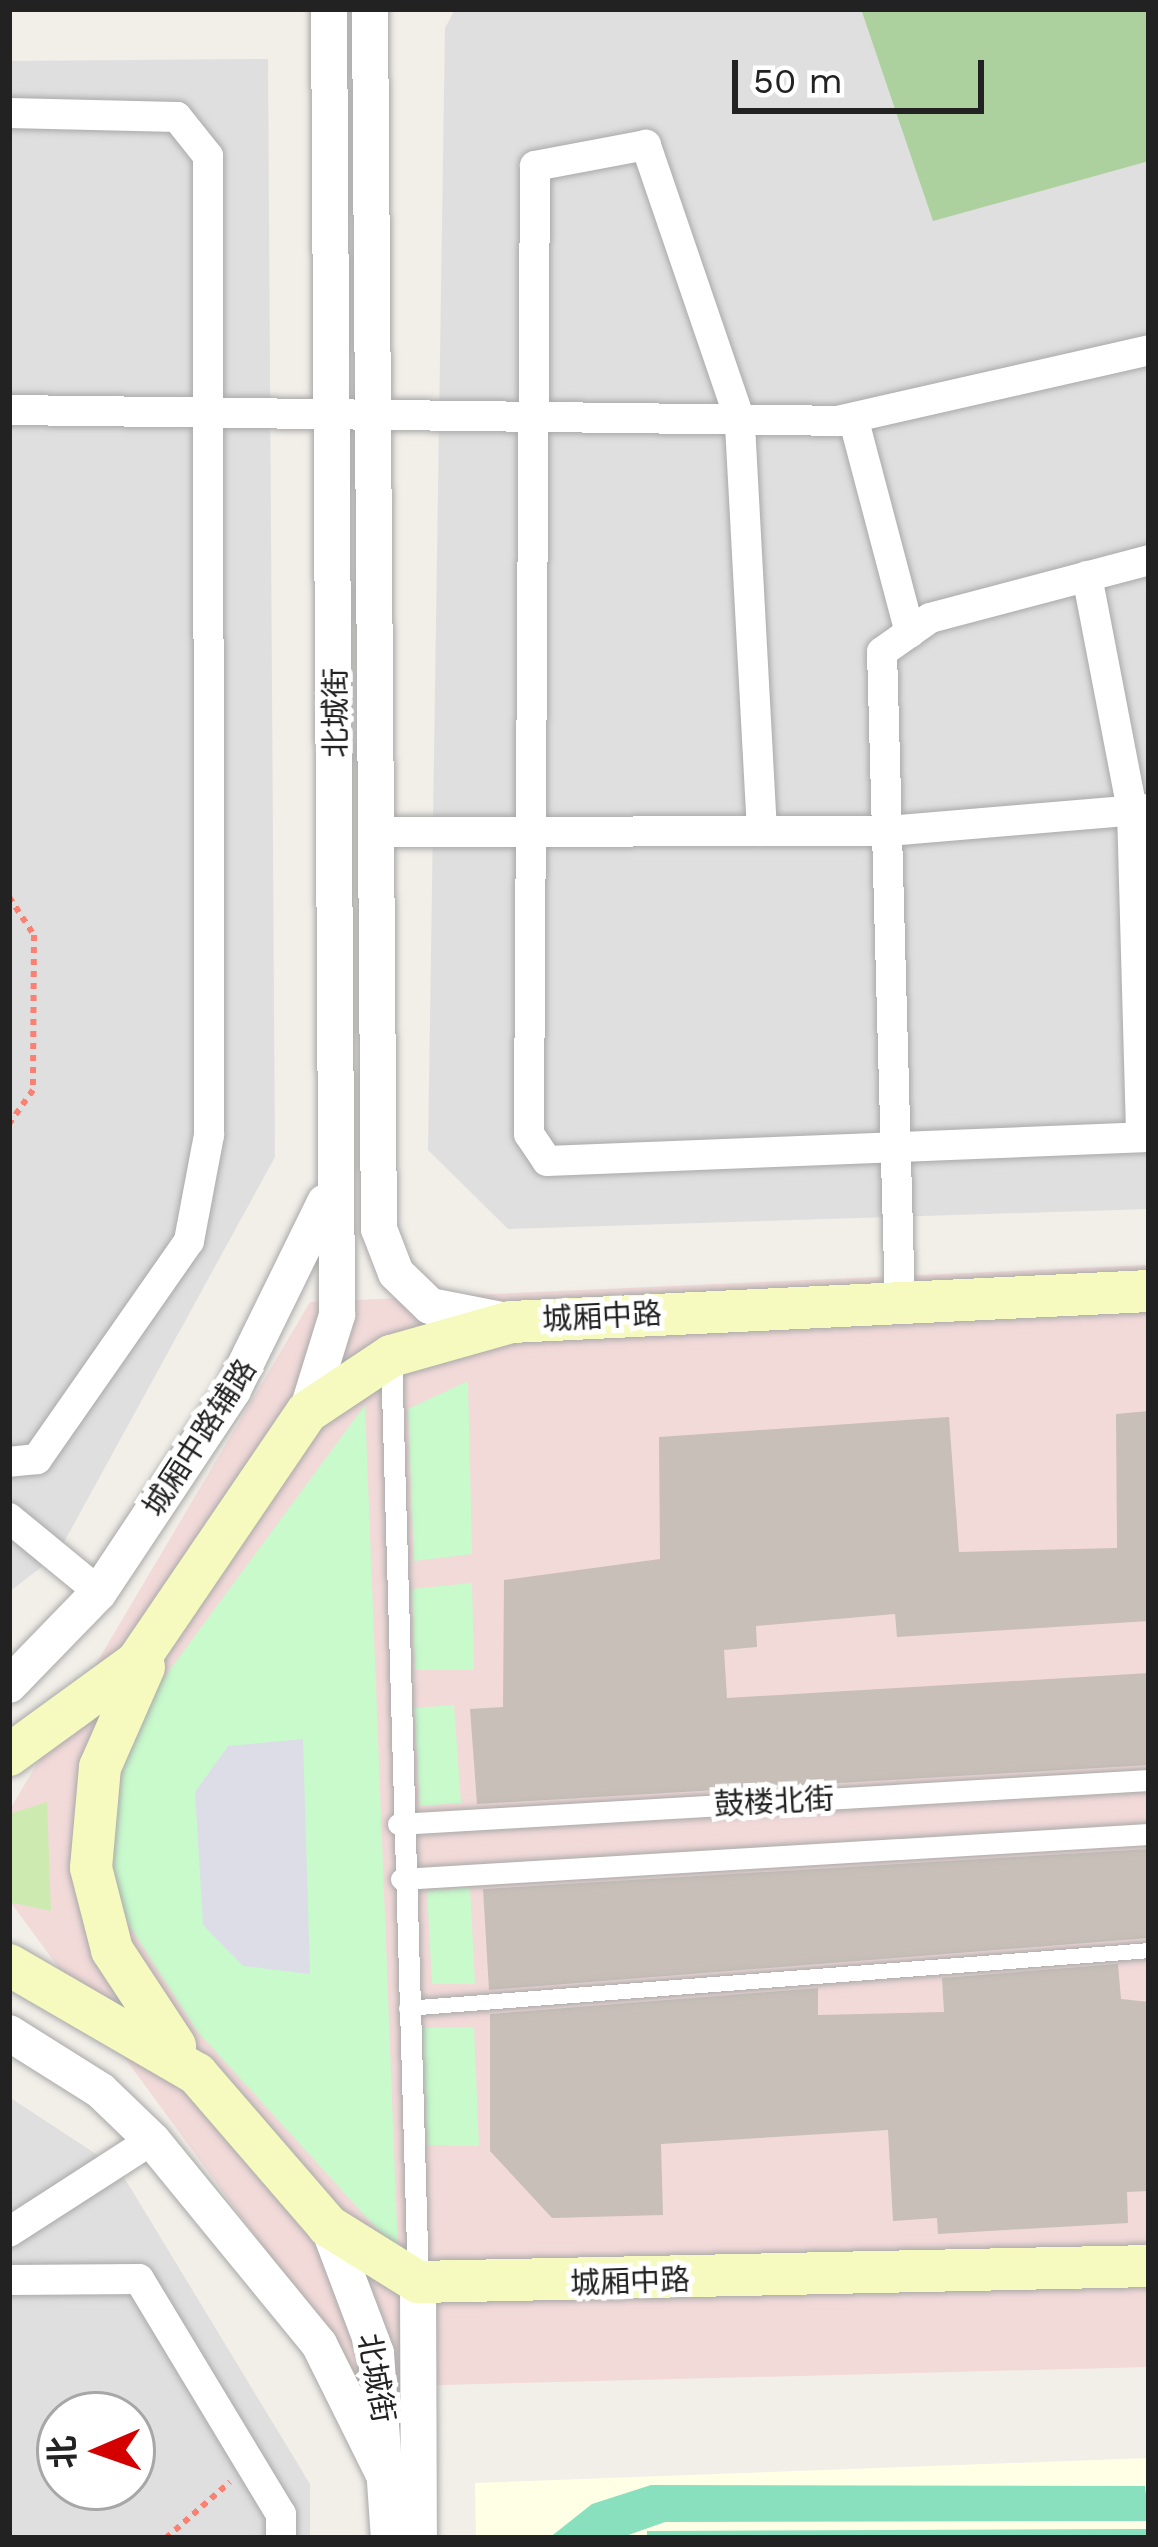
<!DOCTYPE html>
<meta charset="utf-8">
<style>
body{margin:0}
#map{position:relative;width:1158px;height:2547px;overflow:hidden;background:#f2efe9;font-family:"Work Sans","Noto Sans SC",sans-serif}
div>[style]{position:absolute}
.residential>*{inset:0;background:#e0dfdf}
.commercial>*{inset:0;background:#f2dad9}
.education>*{inset:0;background:#ffffe5}
.grass>*{inset:0;background:#cdebb0}
.forest>*{inset:0;background:#add19e}
.park>*{inset:0;background:#c8facc}
.pitch>*{inset:0;background:#88e0be}
.plaza>*{inset:0;background:#dddde8}
.building>*{inset:0;background:#c7bfb8}
.path>*{height:6px;margin-top:-3px;transform-origin:0;background:repeating-linear-gradient(90deg,#fa8072 0 6px,transparent 0 12px)}
.roads{filter:drop-shadow(0 0 3px #a9a9a9) drop-shadow(0 0 3px #a9a9a9)}
.service>*{height:15px;margin:-7.5px;padding:0 7.5px;transform-origin:7.5px;border-radius:7.5px;background:#fff}
.pedestrian>*{height:21px;margin:-10.5px;padding:0 10.5px;transform-origin:10.5px;border-radius:10.5px;background:#fff}
.minor>*{height:30px;margin:-15px;padding:0 15px;transform-origin:15px;border-radius:15px;background:#fff}
.tertiary>*{height:36px;margin:-18px;padding:0 18px;transform-origin:18px;border-radius:18px;background:#fff}
.secondary>*{height:42px;margin:-21px;padding:0 21px;transform-origin:21px;border-radius:21px;background:#f7fabf}
span{translate:-50% -50%;white-space:nowrap;text-align:center;line-height:1.15;-webkit-text-stroke:10px #fff;paint-order:stroke}
.street-label{font-size:30px;color:#222}
.frame{position:absolute;inset:0;border:12px solid #222;pointer-events:none}
.north{position:absolute;left:36px;top:2391px;width:120px;height:120px;box-sizing:border-box;background:#fff;border:3px solid #a7a7a7;border-radius:50%;rotate:268deg;font-size:33px;font-weight:700;line-height:48px;text-align:center;color:#222}
.north::after{content:'';display:block;margin:auto;width:42px;height:54px;background:#d40000;clip-path:polygon(50% 0,100% 100%,50% 72%,0 100%)}
.scale{position:absolute;left:732px;top:60px;width:252px;height:54px;box-sizing:border-box;border:6px solid #222;border-top:0;padding-left:15px;font-size:36px;line-height:42px;white-space:nowrap;color:#222;-webkit-text-stroke:9px #fff;paint-order:stroke}
</style>
<div id="map">
<div class="residential">
<div style="clip-path:polygon(455px 9px,1149px 9px,1149px 1209px,508px 1229px,428px 1150px,445px 28px)"></div>
<div style="clip-path:polygon(268px 59px,275px 1157px,57px 1555px,9px 1592px,9px 61px)"></div>
<div style="clip-path:polygon(evenodd,9px 2097px,119px 2169px,310px 2484px,310px 2538px,9px 2538px,9px 2097px,60px 2415px,132px 2415px,132px 2487px,60px 2487px,60px 2415px)"></div>
</div>
<div class="commercial">
<div style="clip-path:polygon(1149px 1265px,1149px 2367px,366px 2387px,9px 1900px,9px 1811px,310px 1302px)"></div>
</div>
<div class="education">
<div style="clip-path:polygon(1149px 2458px,1149px 2538px,476px 2538px,475px 2483px)"></div>
</div>
<div class="grass">
<div style="clip-path:polygon(47px 1802px,51px 1911px,9px 1902px,9px 1814px)"></div>
</div>
<div class="forest">
<div style="clip-path:polygon(861px 9px,1149px 9px,1149px 161px,933px 221px)"></div>
</div>
<div class="park">
<div style="clip-path:polygon(468px 1381px,472px 1554px,414px 1561px,408px 1409px)"></div>
<div style="clip-path:polygon(365px 1405px,398px 2252px,198px 2032px,122px 1914px,110px 1854px,126px 1747px,158px 1686px)"></div>
<div style="clip-path:polygon(472px 1583px,474px 1670px,415px 1670px,412px 1589px)"></div>
<div style="clip-path:polygon(454px 1705px,461px 1803px,420px 1806px,414px 1708px)"></div>
<div style="clip-path:polygon(470px 1887px,475px 1984px,432px 1984px,427px 1891px)"></div>
<div style="clip-path:polygon(474px 2027px,479px 2146px,427px 2145px,422px 2028px)"></div>
</div>
<div class="pitch">
<div style="clip-path:polygon(651px 2485px,1145px 2486px,1149px 2521px,665px 2522px,620px 2538px,549px 2538px,592px 2504px)"></div>
<div style="clip-path:polygon(1149px 2529px,1149px 2538px,647px 2538px,647px 2531px)"></div>
</div>
<div class="plaza">
<div style="clip-path:polygon(303px 1739px,310px 1974px,243px 1966px,203px 1925px,195px 1792px,228px 1746px)"></div>
</div>
<div class="building">
<div style="clip-path:polygon(1149px 1411px,1149px 1621px,897px 1637px,895px 1614px,756px 1626px,757px 1647px,724px 1650px,727px 1698px,1149px 1673px,1149px 1765px,477px 1804px,470px 1709px,503px 1707px,504px 1580px,660px 1559px,659px 1437px,949px 1417px,959px 1552px,1117px 1548px,1116px 1414px)"></div>
<div style="clip-path:polygon(1149px 1849px,1149px 1938px,489px 1990px,483px 1889px)"></div>
<div style="clip-path:polygon(1118px 1964px,1121px 1999px,1149px 2002px,1149px 2191px,1127px 2192px,1128px 2223px,938px 2234px,937px 2218px,893px 2221px,888px 2130px,661px 2144px,663px 2215px,552px 2218px,490px 2151px,490px 2014px,818px 1988px,818px 2015px,944px 2012px,942px 1978px)"></div>
</div>
<div class="path">
<div style="left:9px;top:897px;width:45px;rotate:56.7deg"></div>
<div style="left:34px;top:935px;width:155px;rotate:90.4deg"></div>
<div style="left:33px;top:1090px;width:42px;rotate:125.2deg"></div>
<div style="left:166px;top:2538px;width:85px;rotate:-41.2deg"></div>
</div>
<div class="roads">
<div class="service">
<div style="left:406px;top:2008px;width:745px;rotate:-4.46deg"></div>
</div>
<div class="pedestrian">
<div style="left:391px;top:1356px;width:925px;rotate:88.33deg"></div>
<div style="left:398px;top:1824px;width:752px;rotate:-3.35deg"></div>
<div style="left:401px;top:1879px;width:749px;rotate:-3.44deg"></div>
</div>
<div class="minor">
<div style="left:9px;top:113px;width:168px;rotate:1.4deg"></div>
<div style="left:177px;top:117px;width:50px;rotate:51.5deg"></div>
<div style="left:208px;top:156px;width:979px;rotate:89.94deg"></div>
<div style="left:209px;top:1135px;width:108px;rotate:100.7deg"></div>
<div style="left:189px;top:1241px;width:266px;rotate:124.9deg"></div>
<div style="left:37px;top:1459px;width:28px;rotate:174deg"></div>
<div style="left:9px;top:410px;width:845px;rotate:0.75deg"></div>
<div style="left:854px;top:421px;width:219px;rotate:75.2deg"></div>
<div style="left:837px;top:421px;width:320px;rotate:-12.8deg"></div>
<div style="left:1087px;top:576px;width:238px;rotate:79.1deg"></div>
<div style="left:1132px;top:810px;width:327px;rotate:88.4deg"></div>
<div style="left:762px;top:831px;width:412px;rotate:-93.1deg"></div>
<div style="left:740px;top:420px;width:291px;rotate:-108.9deg"></div>
<div style="left:646px;top:145px;width:113px;rotate:169.3deg"></div>
<div style="left:535px;top:166px;width:968px;rotate:90.36deg"></div>
<div style="left:529px;top:1134px;width:32px;rotate:56deg"></div>
<div style="left:547px;top:1161px;width:602px;rotate:-2.28deg"></div>
<div style="left:376px;top:832px;width:512px;rotate:-0.11deg"></div>
<div style="left:888px;top:831px;width:262px;rotate:-4.8deg"></div>
<div style="left:900px;top:1304px;width:652px;rotate:-91.58deg"></div>
<div style="left:882px;top:652px;width:59px;rotate:-35.3deg"></div>
<div style="left:930px;top:618px;width:227px;rotate:-14.8deg"></div>
<div style="left:9px;top:1518px;width:117px;rotate:39.4deg"></div>
<div style="left:9px;top:2232px;width:170px;rotate:-32.8deg"></div>
<div style="left:9px;top:2280px;width:130px;rotate:-0.4deg"></div>
<div style="left:139px;top:2279px;width:275px;rotate:58.9deg"></div>
<div style="left:281px;top:2514px;width:24px;rotate:90deg"></div>
</div>
<div class="tertiary">
<div style="left:370px;top:9px;width:1220px;rotate:89.58deg"></div>
<div style="left:379px;top:1229px;width:47px;rotate:68.9deg"></div>
<div style="left:396px;top:1273px;width:47px;rotate:44.1deg"></div>
<div style="left:430px;top:1306px;width:78px;rotate:11deg"></div>
<div style="left:307px;top:1412px;width:102px;rotate:-72.8deg"></div>
<div style="left:337px;top:1315px;width:1306px;rotate:-90.35deg"></div>
<div style="left:9px;top:1685px;width:129px;rotate:-45.9deg"></div>
<div style="left:99px;top:1592px;width:242px;rotate:-56.4deg"></div>
<div style="left:233px;top:1390px;width:209px;rotate:-63.9deg"></div>
<div style="left:9px;top:2033px;width:109px;rotate:32.2deg"></div>
<div style="left:101px;top:2091px;width:71px;rotate:43.9deg"></div>
<div style="left:152px;top:2140px;width:264px;rotate:50.7deg"></div>
<div style="left:319px;top:2344px;width:160px;rotate:63.6deg"></div>
<div style="left:328px;top:2226px;width:136px;rotate:69.3deg"></div>
<div style="left:376px;top:2353px;width:185px;rotate:86deg"></div>
<div style="left:418px;top:2282px;width:256px;rotate:89.8deg"></div>
</div>
<div class="secondary">
<div style="left:144px;top:1667px;width:109px;rotate:113.7deg"></div>
<div style="left:100px;top:1767px;width:101px;rotate:95.1deg"></div>
<div style="left:91px;top:1868px;width:85px;rotate:75.6deg"></div>
<div style="left:112px;top:1950px;width:115px;rotate:56.7deg"></div>
<div style="left:9px;top:1755px;width:158px;rotate:-36deg"></div>
<div style="left:137px;top:1662px;width:302px;rotate:-55.8deg"></div>
<div style="left:307px;top:1412px;width:101px;rotate:-33.7deg"></div>
<div style="left:391px;top:1356px;width:125px;rotate:-15.8deg"></div>
<div style="left:511px;top:1322px;width:639px;rotate:-2.78deg"></div>
<div style="left:9px;top:1965px;width:217px;rotate:30.1deg"></div>
<div style="left:197px;top:2074px;width:201px;rotate:49.2deg"></div>
<div style="left:328px;top:2226px;width:106px;rotate:31.9deg"></div>
<div style="left:418px;top:2282px;width:731px;rotate:-1.25deg"></div>
</div>
</div>
<div class="street-label">
<span style="left:336px;top:713px;rotate:-90deg">北城街</span>
<span style="left:602px;top:1317px;rotate:-3deg">城厢中路</span>
<span style="left:200px;top:1438px;rotate:-57deg">城厢中路辅路</span>
<span style="left:774px;top:1802px;rotate:-3deg">鼓楼北街</span>
<span style="left:630px;top:2282px;rotate:-2deg">城厢中路</span>
<span style="left:376px;top:2378px;rotate:80deg">北城街</span>
</div>
<div class="frame"></div>
<div class="north">北</div>
<div class="scale">50 m</div>
</div>
